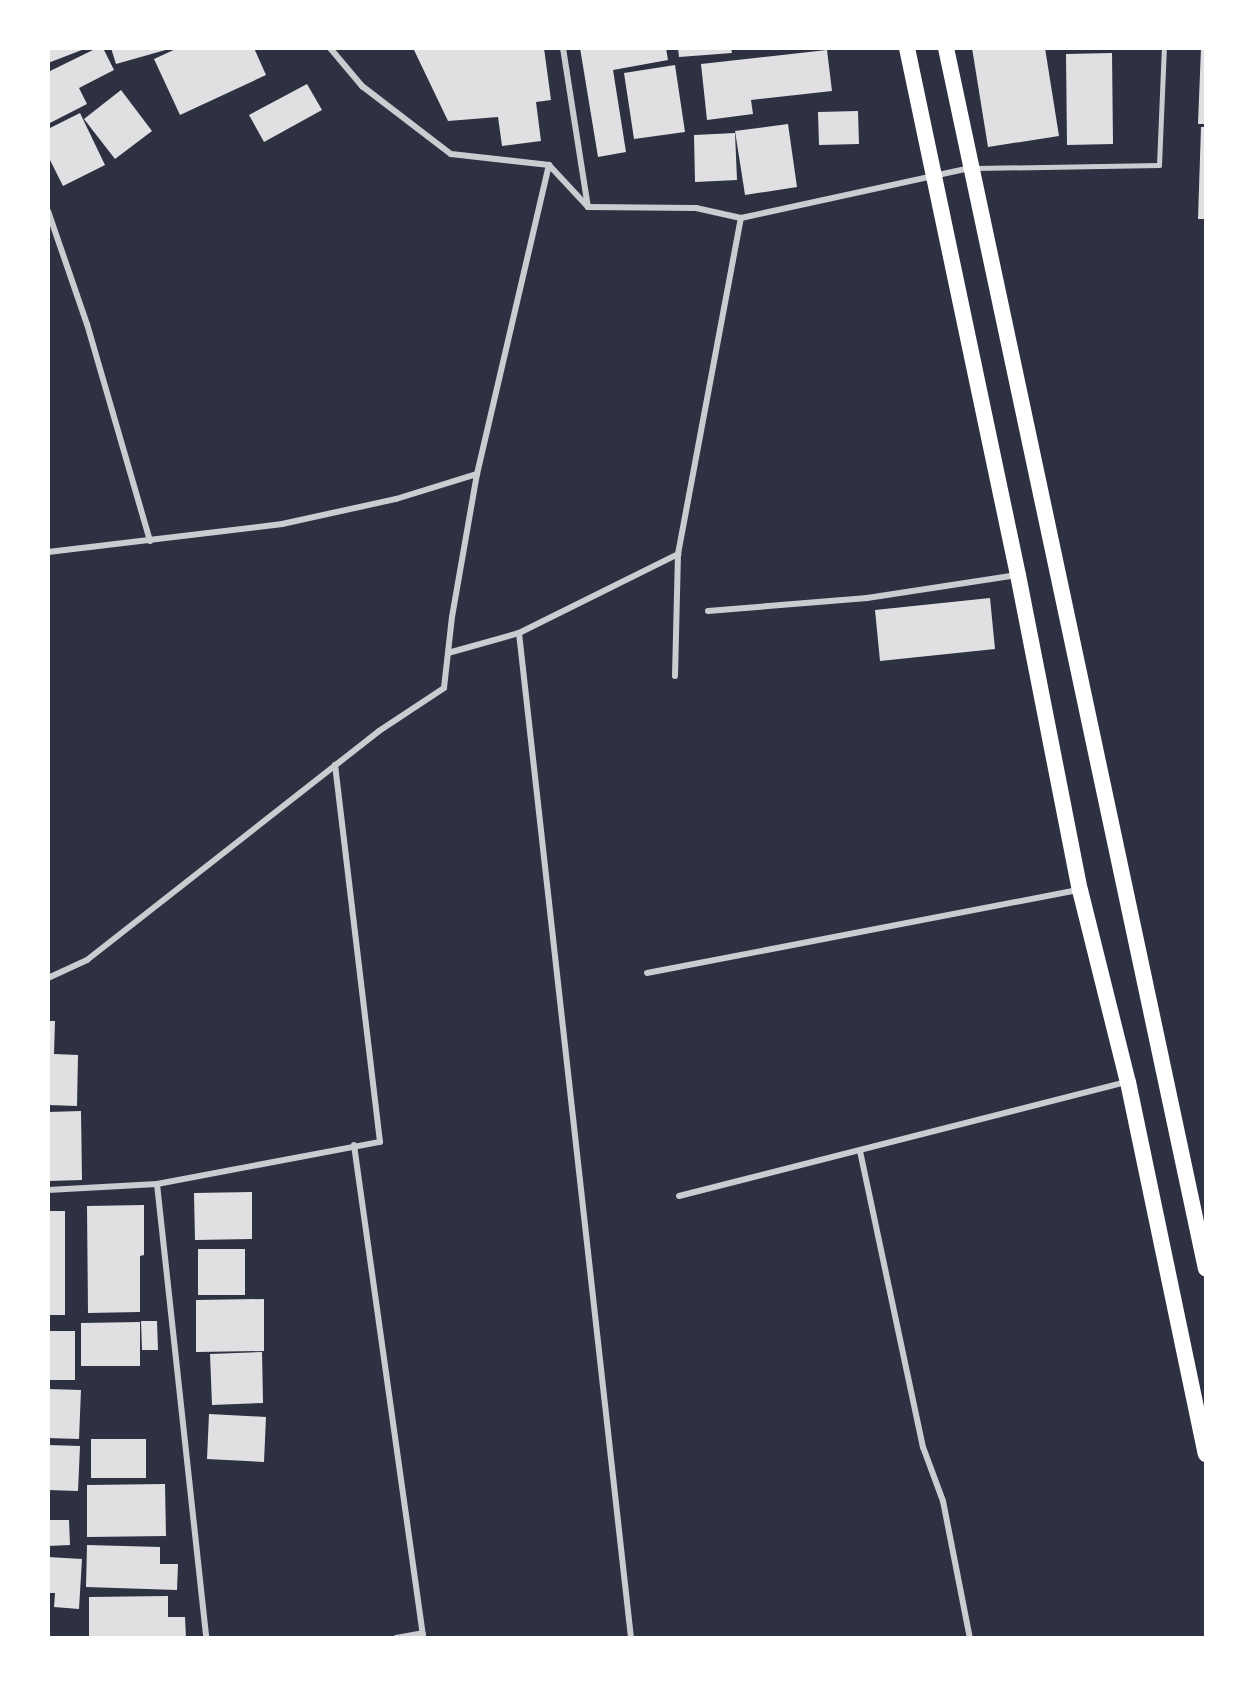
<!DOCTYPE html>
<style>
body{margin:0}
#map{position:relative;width:1254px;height:1686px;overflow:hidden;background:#2d3142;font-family:"Exo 2",sans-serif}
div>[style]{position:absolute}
.building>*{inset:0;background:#e0e0e3}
.service>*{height:4.5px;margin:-2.25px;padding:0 2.25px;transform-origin:2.25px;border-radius:2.25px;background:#caccd0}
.minor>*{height:6px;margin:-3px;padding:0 3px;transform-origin:3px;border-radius:3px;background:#caccd0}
.trunk>*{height:16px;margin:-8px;padding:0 8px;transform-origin:8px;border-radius:8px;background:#fff}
span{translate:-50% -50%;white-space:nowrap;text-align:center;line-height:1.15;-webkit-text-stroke:5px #fff;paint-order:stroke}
.frame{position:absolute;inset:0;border:50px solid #fff;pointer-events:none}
</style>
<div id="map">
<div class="building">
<div style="clip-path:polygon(48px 48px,87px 48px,48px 63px)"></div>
<div style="clip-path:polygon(97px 48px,103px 48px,114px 70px,79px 88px,87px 104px,48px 124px,48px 72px)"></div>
<div style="clip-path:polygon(111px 48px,169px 48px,169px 49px,116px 64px)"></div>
<div style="clip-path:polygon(178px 48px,254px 48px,266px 75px,180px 115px,154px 59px)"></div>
<div style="clip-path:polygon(427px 48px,544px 48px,551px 100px,536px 102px,541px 141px,502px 146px,498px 117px,448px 121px,414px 50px)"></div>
<div style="clip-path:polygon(580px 48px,666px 48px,668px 60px,613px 70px,626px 152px,598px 157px)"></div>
<div style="clip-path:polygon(678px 48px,731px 48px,732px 53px,679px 57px)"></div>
<div style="clip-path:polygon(972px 48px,1045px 48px,1059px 136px,988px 147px)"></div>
<div style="clip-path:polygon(1201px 48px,1206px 48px,1206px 124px,1198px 124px)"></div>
<div style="clip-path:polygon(827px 50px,832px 91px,751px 100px,753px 114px,707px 120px,701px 64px)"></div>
<div style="clip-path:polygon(1112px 53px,1113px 144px,1067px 145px,1066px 54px)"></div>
<div style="clip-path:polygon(675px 65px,685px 132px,634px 139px,624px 73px)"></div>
<div style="clip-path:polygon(307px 84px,322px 110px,264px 142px,249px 115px)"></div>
<div style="clip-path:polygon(121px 90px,152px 131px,115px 159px,84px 119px)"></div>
<div style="clip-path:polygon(858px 111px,859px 144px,819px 145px,818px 112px)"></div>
<div style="clip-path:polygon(80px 113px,105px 165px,63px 186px,48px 156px,48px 129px)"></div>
<div style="clip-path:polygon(788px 124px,797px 187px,745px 195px,735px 131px)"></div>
<div style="clip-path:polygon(1201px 127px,1206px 127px,1206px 219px,1198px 219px)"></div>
<div style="clip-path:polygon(735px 133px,737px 180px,695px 182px,694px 135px)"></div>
<div style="clip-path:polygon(990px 598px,995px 649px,880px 661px,875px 610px)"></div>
<div style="clip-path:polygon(48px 1021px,55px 1021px,54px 1054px,78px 1055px,77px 1106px,48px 1105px)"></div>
<div style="clip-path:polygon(81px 1111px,82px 1180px,48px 1181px,48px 1112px)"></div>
<div style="clip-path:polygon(252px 1192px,252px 1239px,195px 1240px,194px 1193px)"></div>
<div style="clip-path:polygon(144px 1205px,144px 1255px,140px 1256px,140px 1312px,88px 1313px,87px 1206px)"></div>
<div style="clip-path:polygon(48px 1211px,65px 1211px,65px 1315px,48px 1315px)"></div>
<div style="clip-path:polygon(198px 1249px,245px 1249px,245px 1295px,198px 1295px)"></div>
<div style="clip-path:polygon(264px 1299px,264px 1351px,196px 1352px,196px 1300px)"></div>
<div style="clip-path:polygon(141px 1321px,157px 1321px,158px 1350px,142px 1350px)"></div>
<div style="clip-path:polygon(140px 1322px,140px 1366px,81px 1366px,81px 1323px)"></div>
<div style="clip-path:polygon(48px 1331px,75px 1331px,75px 1380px,48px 1380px)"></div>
<div style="clip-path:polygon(262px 1352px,263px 1403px,212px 1405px,210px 1354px)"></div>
<div style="clip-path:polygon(48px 1389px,81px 1390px,79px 1439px,48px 1438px)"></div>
<div style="clip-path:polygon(209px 1414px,266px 1417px,264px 1462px,207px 1459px)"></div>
<div style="clip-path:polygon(91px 1439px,146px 1439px,146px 1478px,91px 1478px)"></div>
<div style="clip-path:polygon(48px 1445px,80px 1446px,78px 1491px,48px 1490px)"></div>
<div style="clip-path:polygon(165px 1484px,166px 1536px,87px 1537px,87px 1485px)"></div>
<div style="clip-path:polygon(48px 1520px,69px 1520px,70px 1545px,48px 1546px)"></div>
<div style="clip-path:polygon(87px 1545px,160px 1547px,160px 1564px,178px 1564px,177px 1590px,86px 1587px)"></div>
<div style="clip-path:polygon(48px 1557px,82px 1559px,79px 1609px,54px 1607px,55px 1593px,48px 1593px)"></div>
<div style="clip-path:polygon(168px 1596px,168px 1617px,185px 1617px,186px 1638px,89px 1638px,89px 1597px)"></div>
</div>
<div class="service">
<div style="left:976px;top:168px;width:183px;rotate:-0.9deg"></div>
<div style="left:1159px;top:165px;width:117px;rotate:-87.6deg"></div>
</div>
<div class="minor">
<div style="left:330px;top:48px;width:50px;rotate:49.9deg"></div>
<div style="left:362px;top:86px;width:112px;rotate:37.4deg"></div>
<div style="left:451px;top:154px;width:99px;rotate:6.4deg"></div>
<div style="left:549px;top:165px;width:57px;rotate:47.1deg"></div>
<div style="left:588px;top:207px;width:108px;rotate:0.5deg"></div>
<div style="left:696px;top:208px;width:46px;rotate:12.5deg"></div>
<div style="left:741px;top:218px;width:235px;rotate:-12.3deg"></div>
<div style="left:563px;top:48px;width:161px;rotate:81.1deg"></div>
<div style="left:48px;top:211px;width:120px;rotate:71deg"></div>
<div style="left:87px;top:324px;width:226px;rotate:73.8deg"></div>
<div style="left:48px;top:552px;width:236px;rotate:-6.8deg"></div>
<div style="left:282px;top:524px;width:117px;rotate:-12.4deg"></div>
<div style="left:396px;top:499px;width:85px;rotate:-17.2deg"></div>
<div style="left:708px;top:611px;width:160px;rotate:-4.7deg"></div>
<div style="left:867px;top:598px;width:152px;rotate:-8.7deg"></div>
<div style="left:519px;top:633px;width:178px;rotate:-26.4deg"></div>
<div style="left:678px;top:554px;width:342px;rotate:-79.4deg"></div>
<div style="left:448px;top:653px;width:74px;rotate:-15.7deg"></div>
<div style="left:519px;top:633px;width:1011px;rotate:83.64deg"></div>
<div style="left:675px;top:676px;width:122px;rotate:-88.6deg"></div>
<div style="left:647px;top:973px;width:440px;rotate:-10.9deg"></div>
<div style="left:48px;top:978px;width:43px;rotate:-24.8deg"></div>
<div style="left:87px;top:960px;width:371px;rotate:-38.1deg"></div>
<div style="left:379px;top:731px;width:78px;rotate:-33.5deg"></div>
<div style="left:444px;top:688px;width:71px;rotate:-83.6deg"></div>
<div style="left:452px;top:617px;width:145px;rotate:-80.1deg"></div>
<div style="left:477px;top:474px;width:317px;rotate:-76.9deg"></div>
<div style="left:354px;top:1145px;width:498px;rotate:82deg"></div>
<div style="left:860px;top:1151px;width:303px;rotate:78deg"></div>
<div style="left:923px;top:1447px;width:58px;rotate:69.7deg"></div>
<div style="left:943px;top:1501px;width:140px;rotate:78.9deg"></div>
<div style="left:157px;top:1184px;width:457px;rotate:83.8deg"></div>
<div style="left:48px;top:1190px;width:109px;rotate:-3.2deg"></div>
<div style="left:157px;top:1184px;width:227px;rotate:-10.7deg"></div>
<div style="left:380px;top:1142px;width:380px;rotate:-96.8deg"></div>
<div style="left:679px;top:1196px;width:462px;rotate:-14.3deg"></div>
<div style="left:396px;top:1638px;width:27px;rotate:-10deg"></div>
</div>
<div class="trunk">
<div style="left:907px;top:48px;width:539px;rotate:78.11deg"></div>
<div style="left:1018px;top:575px;width:321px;rotate:78.9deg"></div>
<div style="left:1080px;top:890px;width:198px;rotate:76deg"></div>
<div style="left:1128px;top:1082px;width:380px;rotate:78.2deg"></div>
<div style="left:946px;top:48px;width:1248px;rotate:77.98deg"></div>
</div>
<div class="frame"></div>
</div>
